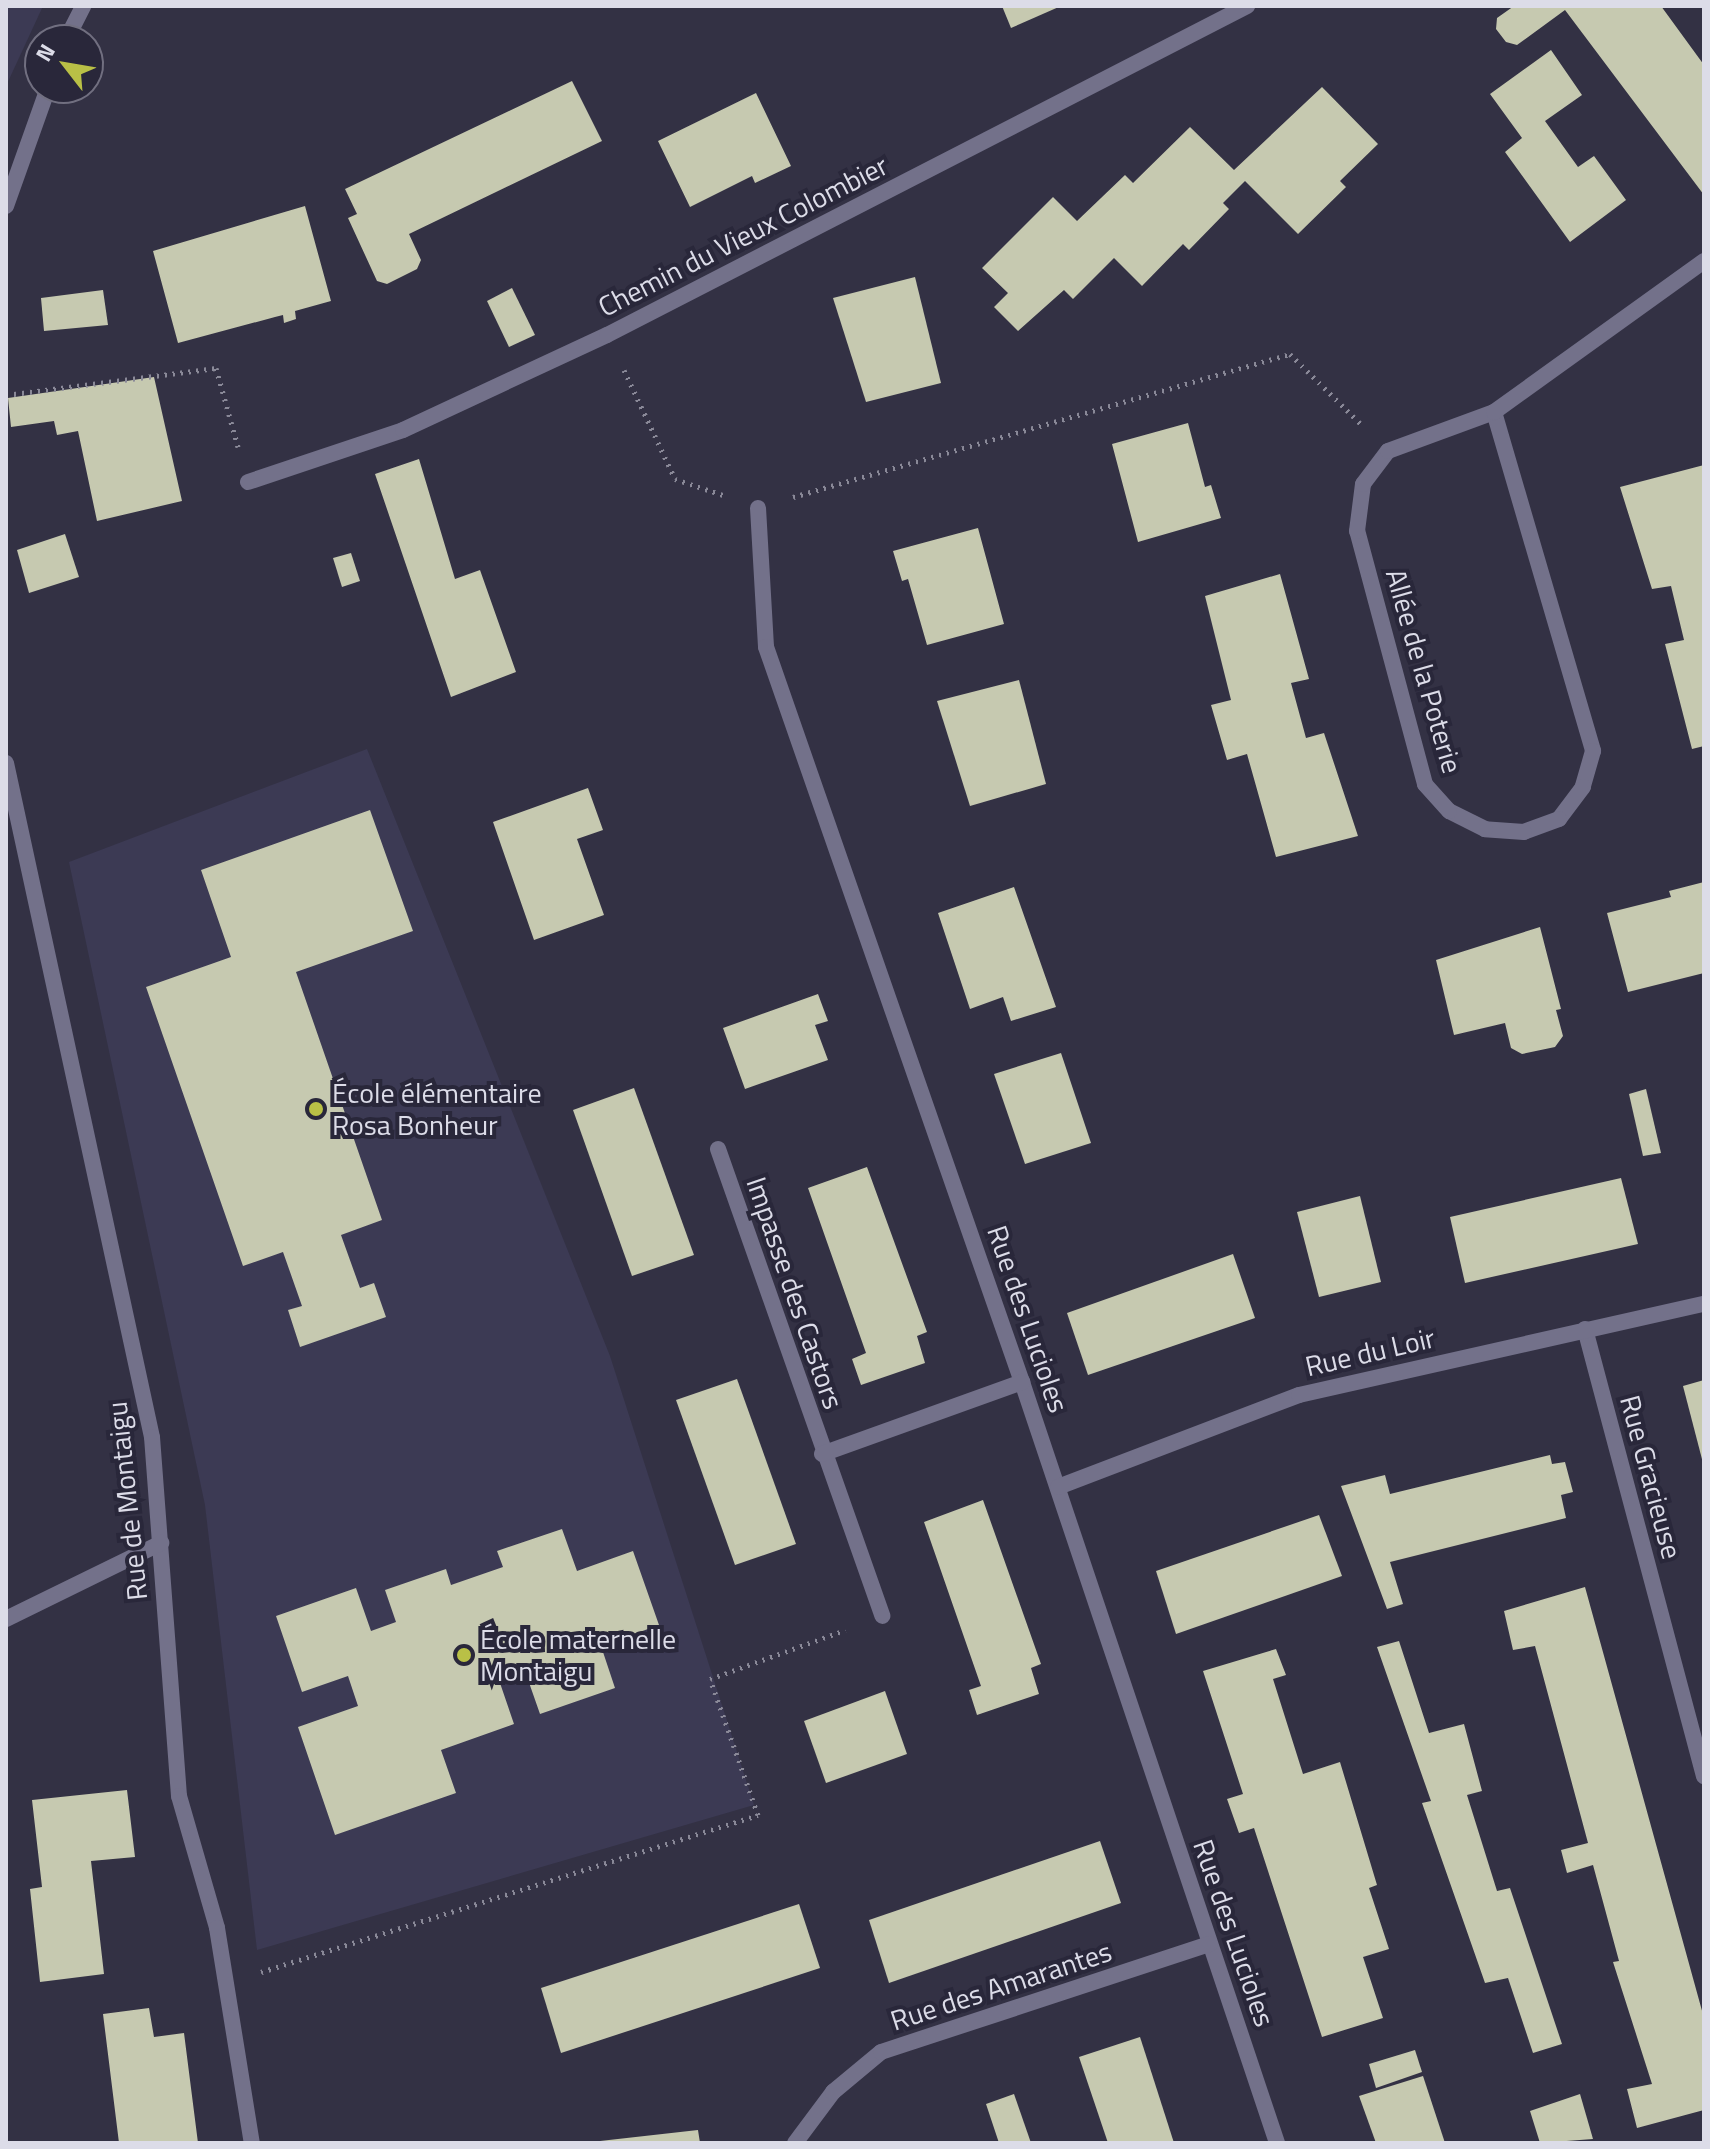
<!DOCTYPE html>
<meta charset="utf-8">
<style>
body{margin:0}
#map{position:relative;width:1710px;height:2149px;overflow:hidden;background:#333144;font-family:"Titillium Web",sans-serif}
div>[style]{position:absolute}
.built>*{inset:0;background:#3c3a54}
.building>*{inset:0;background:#c6c9b0}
.path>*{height:5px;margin-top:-2.5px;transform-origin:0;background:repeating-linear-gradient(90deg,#8a8998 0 2px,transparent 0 8px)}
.street>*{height:16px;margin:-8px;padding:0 8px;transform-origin:8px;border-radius:8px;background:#73718a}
.dots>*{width:22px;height:22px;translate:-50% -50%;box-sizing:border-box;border:4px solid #29273a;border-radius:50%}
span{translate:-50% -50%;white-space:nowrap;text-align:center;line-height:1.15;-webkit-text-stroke:8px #29273a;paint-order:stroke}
.street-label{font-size:28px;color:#dcdce8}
.poi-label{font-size:28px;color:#dcdce8}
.left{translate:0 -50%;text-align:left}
.frame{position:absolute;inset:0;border:8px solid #dcdce8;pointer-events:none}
.north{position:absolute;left:24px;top:24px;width:80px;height:80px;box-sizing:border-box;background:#29273a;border:2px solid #716f80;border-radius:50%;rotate:301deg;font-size:22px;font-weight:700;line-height:32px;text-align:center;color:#dcdce8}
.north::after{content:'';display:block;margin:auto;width:28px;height:36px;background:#b9c046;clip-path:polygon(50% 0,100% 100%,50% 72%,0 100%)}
</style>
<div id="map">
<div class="built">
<div style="clip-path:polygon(6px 6px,43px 6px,6px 86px)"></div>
<div style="clip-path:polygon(367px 749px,610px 1356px,754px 1805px,257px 1950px,205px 1505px,69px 862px)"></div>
</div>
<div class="building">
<div style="clip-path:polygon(1002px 6px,1061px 6px,1011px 28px)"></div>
<div style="clip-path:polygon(1514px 6px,1661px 6px,1704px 65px,1704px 195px,1565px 10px,1517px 45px,1506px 42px,1496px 29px,1497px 18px)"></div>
<div style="clip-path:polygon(1551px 50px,1582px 95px,1545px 121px,1578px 167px,1594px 156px,1626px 200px,1570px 242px,1505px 152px,1522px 138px,1490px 94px)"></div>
<div style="clip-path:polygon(572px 81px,602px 141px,409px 234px,421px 260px,417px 269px,387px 284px,377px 281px,348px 218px,357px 214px,345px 189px)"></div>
<div style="clip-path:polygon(1322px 87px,1378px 144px,1340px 181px,1346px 187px,1298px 234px,1245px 181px,1223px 203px,1229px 209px,1189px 250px,1183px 244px,1142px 286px,1114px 258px,1073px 299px,1064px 290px,1018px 331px,994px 307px,1008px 293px,982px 268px,1053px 197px,1077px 221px,1125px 175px,1133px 183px,1190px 127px,1234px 170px)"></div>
<div style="clip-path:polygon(756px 93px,791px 166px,755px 183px,752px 176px,690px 207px,658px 141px)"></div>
<div style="clip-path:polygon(305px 206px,331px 301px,295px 311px,296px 319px,284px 323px,283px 315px,275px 317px,178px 343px,153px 251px)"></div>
<div style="clip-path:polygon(915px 277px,941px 383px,866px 402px,833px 298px)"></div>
<div style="clip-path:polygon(512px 288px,535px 335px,509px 347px,487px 301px)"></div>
<div style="clip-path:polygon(103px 290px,108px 325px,44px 331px,41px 298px)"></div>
<div style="clip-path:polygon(154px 377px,182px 501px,97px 521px,78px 431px,57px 435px,54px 421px,11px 427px,8px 398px)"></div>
<div style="clip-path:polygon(1188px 423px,1205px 487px,1211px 485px,1221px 518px,1138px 542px,1112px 444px)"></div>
<div style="clip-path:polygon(419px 459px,455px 579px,480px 570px,516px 672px,451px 697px,375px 474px)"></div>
<div style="clip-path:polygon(1704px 465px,1704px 746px,1692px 749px,1665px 644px,1684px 640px,1671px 586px,1652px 589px,1620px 487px)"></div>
<div style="clip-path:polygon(978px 528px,1004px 624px,927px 645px,908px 579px,902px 581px,893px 551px)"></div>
<div style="clip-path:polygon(65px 534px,79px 577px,29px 593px,17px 550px)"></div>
<div style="clip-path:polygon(351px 553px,360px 581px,342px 587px,333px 558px)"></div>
<div style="clip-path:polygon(1280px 574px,1309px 679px,1291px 683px,1306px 738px,1324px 733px,1358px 836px,1276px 857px,1247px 754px,1227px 760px,1211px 705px,1231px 700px,1205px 596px)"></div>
<div style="clip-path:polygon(1019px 680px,1046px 784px,970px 806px,937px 701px)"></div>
<div style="clip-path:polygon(588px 788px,603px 830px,577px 839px,604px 915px,534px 940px,493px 822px)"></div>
<div style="clip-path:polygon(370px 810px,413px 931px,296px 972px,382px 1220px,341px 1235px,360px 1288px,374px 1283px,386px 1317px,300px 1347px,288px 1310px,302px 1306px,283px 1252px,243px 1266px,146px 987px,231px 957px,201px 870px)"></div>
<div style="clip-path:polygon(1704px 882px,1704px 973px,1628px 992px,1607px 913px,1671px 897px,1669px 891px)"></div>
<div style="clip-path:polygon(1014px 887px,1056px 1007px,1011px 1021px,1003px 997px,970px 1009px,938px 913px)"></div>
<div style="clip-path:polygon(1540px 927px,1561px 1009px,1556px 1010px,1563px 1036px,1555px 1047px,1522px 1054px,1511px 1048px,1505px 1023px,1454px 1035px,1436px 960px)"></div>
<div style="clip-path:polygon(818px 994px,828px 1021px,815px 1025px,828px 1060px,745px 1089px,723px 1028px)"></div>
<div style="clip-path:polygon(1061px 1053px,1091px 1143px,1025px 1164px,994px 1074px)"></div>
<div style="clip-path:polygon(634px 1088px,694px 1255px,632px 1276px,573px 1110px)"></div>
<div style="clip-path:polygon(1646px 1089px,1661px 1153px,1643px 1156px,1629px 1094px)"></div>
<div style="clip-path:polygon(867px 1167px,927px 1332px,917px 1336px,925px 1363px,861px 1385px,852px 1359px,866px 1353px,808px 1188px)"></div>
<div style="clip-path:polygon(1621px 1178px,1638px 1244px,1465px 1283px,1450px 1217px)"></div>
<div style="clip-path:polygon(1360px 1196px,1381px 1282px,1319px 1297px,1297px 1212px)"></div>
<div style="clip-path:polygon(1233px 1254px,1255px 1318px,1088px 1375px,1067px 1313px)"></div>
<div style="clip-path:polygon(737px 1379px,796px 1544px,735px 1565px,676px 1400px)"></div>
<div style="clip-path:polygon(1704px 1380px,1704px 1463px,1703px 1463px,1683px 1386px)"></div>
<div style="clip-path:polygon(1550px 1455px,1552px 1464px,1565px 1462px,1573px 1492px,1561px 1495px,1566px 1518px,1390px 1562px,1403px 1604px,1387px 1609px,1341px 1486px,1385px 1475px,1390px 1494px)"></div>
<div style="clip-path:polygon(983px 1500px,1041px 1664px,1031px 1668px,1039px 1694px,977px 1715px,969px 1690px,981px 1686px,924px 1522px)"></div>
<div style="clip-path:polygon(1319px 1515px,1342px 1576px,1176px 1634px,1156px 1571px)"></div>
<div style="clip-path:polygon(562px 1529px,577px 1571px,633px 1551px,659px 1625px,601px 1646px,615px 1688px,540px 1714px,526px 1674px,500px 1683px,514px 1724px,441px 1750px,456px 1793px,335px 1835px,298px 1727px,358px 1706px,348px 1676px,302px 1692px,276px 1616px,356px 1588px,371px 1631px,396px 1622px,385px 1590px,446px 1569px,451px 1585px,503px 1567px,497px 1551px)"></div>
<div style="clip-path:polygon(1585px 1587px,1704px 2018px,1704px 2110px,1637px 2128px,1627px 2089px,1652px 2084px,1613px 1962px,1619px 1961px,1593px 1865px,1567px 1873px,1561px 1850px,1588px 1843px,1535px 1646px,1513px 1650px,1504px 1611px)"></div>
<div style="clip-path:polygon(1399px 1641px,1429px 1733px,1464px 1724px,1482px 1791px,1467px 1795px,1497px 1891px,1510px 1888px,1562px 2044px,1533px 2053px,1508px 1978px,1485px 1983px,1422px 1803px,1431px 1801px,1377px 1647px)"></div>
<div style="clip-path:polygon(1276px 1649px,1286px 1675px,1273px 1679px,1303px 1774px,1340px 1762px,1377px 1885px,1369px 1888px,1389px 1949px,1363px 1957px,1383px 2018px,1322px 2037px,1254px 1828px,1239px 1833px,1227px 1799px,1243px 1794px,1203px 1671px)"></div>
<div style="clip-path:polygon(885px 1691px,907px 1754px,826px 1783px,804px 1721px)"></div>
<div style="clip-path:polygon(127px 1790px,135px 1857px,91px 1861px,104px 1974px,40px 1982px,30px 1889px,42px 1887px,32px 1800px)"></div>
<div style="clip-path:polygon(1100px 1841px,1121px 1903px,889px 1983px,869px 1920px)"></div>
<div style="clip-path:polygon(799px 1904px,820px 1968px,561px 2053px,541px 1988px)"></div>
<div style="clip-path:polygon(149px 2008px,154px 2037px,184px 2033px,198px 2143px,119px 2143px,103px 2014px)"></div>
<div style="clip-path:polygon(1140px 2037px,1150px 2068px,1174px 2143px,1108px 2143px,1079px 2057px)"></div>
<div style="clip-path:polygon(1415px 2050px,1422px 2072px,1376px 2088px,1369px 2064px)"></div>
<div style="clip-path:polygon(1423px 2076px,1445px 2143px,1376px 2143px,1359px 2096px)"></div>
<div style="clip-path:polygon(1014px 2094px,1031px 2143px,999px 2143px,986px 2104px)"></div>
<div style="clip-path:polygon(1580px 2094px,1593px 2139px,1540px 2143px,1530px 2111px)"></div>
<div style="clip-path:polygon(698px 2130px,700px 2143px,600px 2143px,600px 2141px)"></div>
</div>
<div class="path">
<div style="left:624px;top:370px;width:120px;rotate:64.9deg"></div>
<div style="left:675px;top:479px;width:51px;rotate:18.4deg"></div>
<div style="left:6px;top:395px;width:212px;rotate:-7.3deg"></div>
<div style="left:216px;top:368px;width:82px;rotate:74.4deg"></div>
<div style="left:793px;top:497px;width:517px;rotate:-16.05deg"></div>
<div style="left:1290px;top:354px;width:101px;rotate:44.6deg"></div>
<div style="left:261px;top:1972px;width:521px;rotate:-17.53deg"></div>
<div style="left:758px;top:1815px;width:144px;rotate:-109.4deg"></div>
<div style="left:710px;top:1679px;width:144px;rotate:-19.9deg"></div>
</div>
<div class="street">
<div style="left:66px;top:40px;width:38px;rotate:-63deg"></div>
<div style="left:6px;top:206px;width:125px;rotate:-70.4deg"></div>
<div style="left:1494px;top:412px;width:353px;rotate:73.7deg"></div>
<div style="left:1593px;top:751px;width:37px;rotate:106deg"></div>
<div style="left:1583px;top:787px;width:40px;rotate:127deg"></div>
<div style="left:1559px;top:819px;width:37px;rotate:160deg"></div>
<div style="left:1524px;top:832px;width:39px;rotate:-176deg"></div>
<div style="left:1485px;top:829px;width:40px;rotate:-153.4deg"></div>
<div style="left:1449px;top:811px;width:36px;rotate:-132deg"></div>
<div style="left:1425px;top:784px;width:262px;rotate:-105deg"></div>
<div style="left:1357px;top:531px;width:47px;rotate:-82.7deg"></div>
<div style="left:1363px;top:484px;width:41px;rotate:-52.9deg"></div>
<div style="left:1388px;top:451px;width:113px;rotate:-20.2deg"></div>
<div style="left:1494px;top:412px;width:259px;rotate:-35.7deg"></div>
<div style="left:248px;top:482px;width:163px;rotate:-18.5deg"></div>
<div style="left:403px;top:430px;width:225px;rotate:-25deg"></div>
<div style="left:607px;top:335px;width:720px;rotate:-27.21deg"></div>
<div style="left:758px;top:508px;width:139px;rotate:86.7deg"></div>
<div style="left:766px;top:647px;width:778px;rotate:70.8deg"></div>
<div style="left:1022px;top:1382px;width:803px;rotate:71.47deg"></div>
<div style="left:6px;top:763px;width:690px;rotate:77.78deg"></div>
<div style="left:152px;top:1437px;width:360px;rotate:85.7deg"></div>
<div style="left:179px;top:1796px;width:137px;rotate:73.9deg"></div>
<div style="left:217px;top:1928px;width:218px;rotate:80.8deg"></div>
<div style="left:718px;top:1149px;width:495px;rotate:70.6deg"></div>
<div style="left:1585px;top:1329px;width:463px;rotate:75.1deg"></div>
<div style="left:822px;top:1454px;width:213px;rotate:-19.8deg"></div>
<div style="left:1058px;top:1487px;width:258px;rotate:-20.9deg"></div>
<div style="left:1299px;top:1395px;width:415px;rotate:-12.7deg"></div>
<div style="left:6px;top:1619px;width:173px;rotate:-26.1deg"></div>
<div style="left:795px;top:2143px;width:64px;rotate:-53.3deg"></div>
<div style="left:833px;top:2092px;width:62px;rotate:-39.8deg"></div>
<div style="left:881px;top:2052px;width:346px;rotate:-18.2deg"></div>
</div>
<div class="dots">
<div style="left:316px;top:1109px;background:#b9c046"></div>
<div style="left:464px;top:1655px;background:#b9c046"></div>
</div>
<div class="street-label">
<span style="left:743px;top:236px;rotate:-27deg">Chemin du Vieux Colombier</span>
<span style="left:1424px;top:671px;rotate:74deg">Allée de la Poterie</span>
<span style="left:795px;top:1293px;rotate:71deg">Impasse des Castors</span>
<span style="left:1028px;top:1319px;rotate:71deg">Rue des Lucioles</span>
<span style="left:1370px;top:1352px;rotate:-13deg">Rue du Loir</span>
<span style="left:1651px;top:1477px;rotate:75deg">Rue Gracieuse</span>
<span style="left:127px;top:1501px;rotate:-96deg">Rue de Montaigu</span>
<span style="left:1234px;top:1933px;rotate:71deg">Rue des Lucioles</span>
<span style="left:1001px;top:1986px;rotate:-18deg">Rue des Amarantes</span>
</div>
<div class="poi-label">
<span class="left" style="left:332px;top:1109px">École élémentaire<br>Rosa Bonheur</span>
<span class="left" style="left:480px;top:1655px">École maternelle<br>Montaigu</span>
</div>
<div class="frame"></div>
<div class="north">N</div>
</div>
